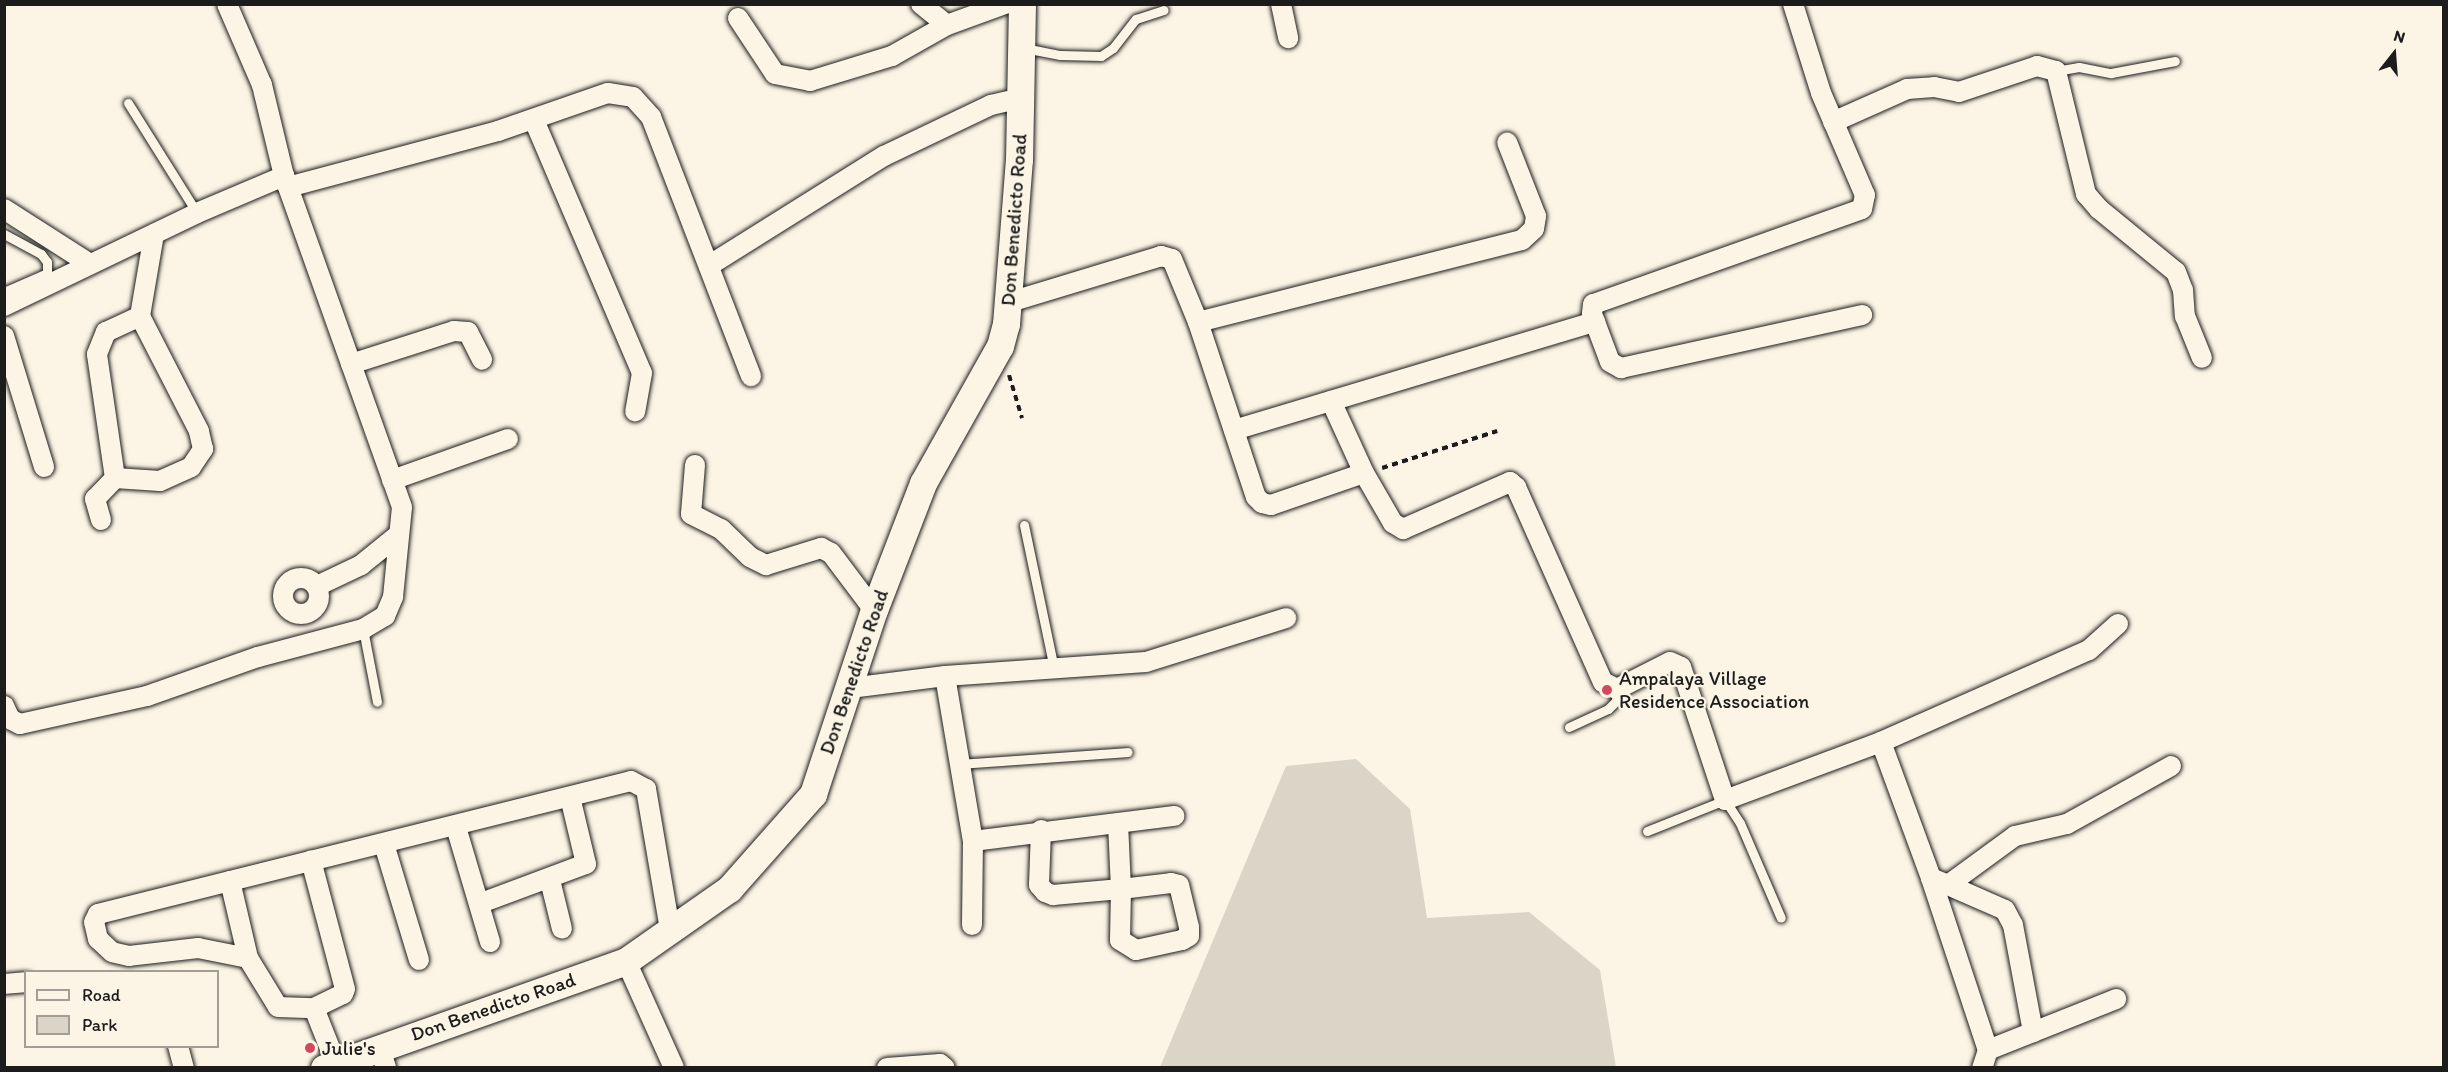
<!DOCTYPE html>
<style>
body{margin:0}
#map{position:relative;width:2448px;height:1072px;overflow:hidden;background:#fcf5e5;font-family:Itim,sans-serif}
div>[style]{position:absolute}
.green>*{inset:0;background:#dbd5c8}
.path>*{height:4px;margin-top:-2px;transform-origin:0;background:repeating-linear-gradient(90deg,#1c1c1c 0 6px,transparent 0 10.5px)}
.roads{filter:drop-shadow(0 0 2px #1c1c1c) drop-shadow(0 0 2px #1c1c1c)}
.lane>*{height:9px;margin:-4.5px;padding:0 4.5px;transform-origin:4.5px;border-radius:4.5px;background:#fcf5e5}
.street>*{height:20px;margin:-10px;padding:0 10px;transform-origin:10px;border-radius:10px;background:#fcf5e5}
.street>.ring{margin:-10px;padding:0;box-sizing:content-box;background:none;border:20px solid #fcf5e5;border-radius:50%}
.secondary>*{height:27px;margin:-13.5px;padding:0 13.5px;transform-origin:13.5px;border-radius:13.5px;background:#fcf5e5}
.dots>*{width:16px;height:16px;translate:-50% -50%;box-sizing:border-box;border:3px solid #fcf5e5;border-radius:50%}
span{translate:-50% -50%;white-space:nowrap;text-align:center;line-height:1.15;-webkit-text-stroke:4.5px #fcf5e5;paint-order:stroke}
.street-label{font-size:20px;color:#1c1c1c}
.poi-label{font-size:20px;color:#1c1c1c}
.left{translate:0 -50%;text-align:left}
.frame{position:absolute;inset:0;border:6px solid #1c1c1c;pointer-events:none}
.legend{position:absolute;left:24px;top:970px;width:195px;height:78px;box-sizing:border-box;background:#fcf5e5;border:2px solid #a29e95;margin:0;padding:8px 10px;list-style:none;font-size:18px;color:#1c1c1c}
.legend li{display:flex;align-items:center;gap:12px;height:30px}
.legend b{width:30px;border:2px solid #a29e95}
.north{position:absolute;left:2364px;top:24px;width:60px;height:60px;-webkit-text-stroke:4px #fcf5e5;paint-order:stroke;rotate:17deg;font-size:16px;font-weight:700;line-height:24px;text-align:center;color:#1c1c1c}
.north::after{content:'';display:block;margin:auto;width:21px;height:27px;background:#1c1c1c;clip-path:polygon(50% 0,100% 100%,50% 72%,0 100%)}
</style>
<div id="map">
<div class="green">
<div style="clip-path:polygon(1356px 759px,1410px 809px,1427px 918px,1529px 912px,1600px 970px,1616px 1067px,1160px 1067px,1286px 766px)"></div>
</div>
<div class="path">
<div style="left:1009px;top:375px;width:45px;rotate:73.2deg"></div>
<div style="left:1382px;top:468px;width:121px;rotate:-17.8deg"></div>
</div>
<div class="roads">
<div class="lane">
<div style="left:1024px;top:48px;width:37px;rotate:11deg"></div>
<div style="left:1060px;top:55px;width:41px;rotate:1.4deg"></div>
<div style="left:1101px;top:56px;width:14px;rotate:-34deg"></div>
<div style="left:1113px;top:48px;width:37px;rotate:-52deg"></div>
<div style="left:1136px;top:19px;width:29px;rotate:-18deg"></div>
<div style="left:2056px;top:71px;width:23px;rotate:-10deg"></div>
<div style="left:2079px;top:67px;width:33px;rotate:11deg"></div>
<div style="left:2111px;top:73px;width:65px;rotate:-10.6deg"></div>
<div style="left:128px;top:103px;width:130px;rotate:57.9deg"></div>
<div style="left:4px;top:234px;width:42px;rotate:28.4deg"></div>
<div style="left:41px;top:254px;width:10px;rotate:53deg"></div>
<div style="left:47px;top:262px;width:11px;rotate:90deg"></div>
<div style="left:47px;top:273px;width:47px;rotate:156.2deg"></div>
<div style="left:1024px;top:525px;width:147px;rotate:78.2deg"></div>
<div style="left:363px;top:629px;width:74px;rotate:79.1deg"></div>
<div style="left:1569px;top:727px;width:43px;rotate:-24.8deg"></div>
<div style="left:1608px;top:709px;width:11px;rotate:-45deg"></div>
<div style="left:1616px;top:701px;width:12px;rotate:-85deg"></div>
<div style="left:960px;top:764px;width:168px;rotate:-4.1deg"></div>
<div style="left:1647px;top:831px;width:84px;rotate:-21.7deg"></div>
<div style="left:1725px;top:800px;width:27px;rotate:57deg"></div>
<div style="left:1740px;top:823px;width:103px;rotate:66.7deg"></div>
</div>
<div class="street">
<div style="left:921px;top:4px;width:33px;rotate:39deg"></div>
<div style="left:1281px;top:4px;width:35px;rotate:78deg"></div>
<div style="left:1793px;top:4px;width:93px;rotate:72.5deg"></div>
<div style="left:1821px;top:93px;width:111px;rotate:66.7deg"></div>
<div style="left:1865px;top:195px;width:14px;rotate:102deg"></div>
<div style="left:1862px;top:209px;width:285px;rotate:160.5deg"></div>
<div style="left:1593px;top:304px;width:10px;rotate:96deg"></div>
<div style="left:1592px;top:314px;width:51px;rotate:69.4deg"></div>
<div style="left:1610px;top:362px;width:13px;rotate:29deg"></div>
<div style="left:1621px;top:368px;width:247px;rotate:-12.4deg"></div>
<div style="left:738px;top:18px;width:67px;rotate:56.5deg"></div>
<div style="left:775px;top:74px;width:36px;rotate:11deg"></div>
<div style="left:810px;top:81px;width:86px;rotate:-17deg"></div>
<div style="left:892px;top:56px;width:63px;rotate:-29.4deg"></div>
<div style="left:947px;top:25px;width:62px;rotate:-19.9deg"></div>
<div style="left:534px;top:120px;width:275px;rotate:66.9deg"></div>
<div style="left:642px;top:373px;width:39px;rotate:100deg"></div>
<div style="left:1833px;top:122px;width:81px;rotate:-24deg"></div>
<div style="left:1907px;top:89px;width:27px;rotate:-4deg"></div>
<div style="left:1934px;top:87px;width:25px;rotate:11deg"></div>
<div style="left:1959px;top:92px;width:82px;rotate:-18.4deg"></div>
<div style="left:2037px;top:66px;width:20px;rotate:15deg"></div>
<div style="left:2056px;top:71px;width:127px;rotate:76.3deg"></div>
<div style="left:2086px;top:194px;width:20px;rotate:49deg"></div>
<div style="left:2099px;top:209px;width:99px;rotate:39.3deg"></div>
<div style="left:2176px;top:272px;width:19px;rotate:69deg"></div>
<div style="left:2183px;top:290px;width:26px;rotate:86deg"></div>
<div style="left:2185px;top:316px;width:45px;rotate:68deg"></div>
<div style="left:288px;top:187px;width:217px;rotate:-14.9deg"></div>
<div style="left:498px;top:131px;width:116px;rotate:-19.1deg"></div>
<div style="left:608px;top:93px;width:25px;rotate:9deg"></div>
<div style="left:633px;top:97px;width:27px;rotate:48deg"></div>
<div style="left:651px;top:117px;width:278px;rotate:68.9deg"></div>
<div style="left:4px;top:209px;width:102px;rotate:32.6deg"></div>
<div style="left:710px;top:265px;width:205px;rotate:-32.1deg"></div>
<div style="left:884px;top:156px;width:119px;rotate:-25.5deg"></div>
<div style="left:991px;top:105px;width:32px;rotate:-13deg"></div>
<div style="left:1010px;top:302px;width:158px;rotate:-16.9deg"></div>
<div style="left:1161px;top:256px;width:11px;rotate:15deg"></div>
<div style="left:1172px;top:259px;width:68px;rotate:67.6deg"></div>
<div style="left:1198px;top:322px;width:184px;rotate:71.7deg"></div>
<div style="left:1256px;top:497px;width:8px;rotate:45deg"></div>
<div style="left:1262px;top:503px;width:9px;rotate:13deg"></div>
<div style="left:1271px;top:505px;width:98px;rotate:-19deg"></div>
<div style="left:1364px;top:473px;width:58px;rotate:59.9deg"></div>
<div style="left:1393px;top:523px;width:12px;rotate:31deg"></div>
<div style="left:1403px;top:529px;width:117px;rotate:-23.7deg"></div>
<div style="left:1510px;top:482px;width:8px;rotate:40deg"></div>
<div style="left:1516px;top:487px;width:214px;rotate:66deg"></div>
<div style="left:1603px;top:682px;width:16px;rotate:27deg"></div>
<div style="left:1617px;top:689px;width:59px;rotate:-27deg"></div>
<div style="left:1670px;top:662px;width:12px;rotate:24deg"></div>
<div style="left:1681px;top:667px;width:140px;rotate:71.7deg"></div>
<div style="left:1725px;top:800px;width:166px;rotate:-20.4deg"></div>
<div style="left:1881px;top:742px;width:227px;rotate:-23.9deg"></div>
<div style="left:2089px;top:650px;width:39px;rotate:-42deg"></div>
<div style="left:4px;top:306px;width:214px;rotate:-25.7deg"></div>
<div style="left:197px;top:213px;width:95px;rotate:-23deg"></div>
<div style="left:1198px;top:322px;width:334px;rotate:-14.2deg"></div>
<div style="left:1522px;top:240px;width:16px;rotate:-43deg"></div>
<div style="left:1534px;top:229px;width:13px;rotate:-81deg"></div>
<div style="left:1536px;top:216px;width:79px;rotate:-111.4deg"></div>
<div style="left:4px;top:336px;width:137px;rotate:73deg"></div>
<div style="left:351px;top:364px;width:108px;rotate:-17.8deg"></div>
<div style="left:454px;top:331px;width:14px;rotate:4deg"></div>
<div style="left:468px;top:332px;width:31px;rotate:63deg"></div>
<div style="left:1331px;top:401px;width:79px;rotate:65.4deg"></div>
<div style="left:1234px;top:430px;width:377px;rotate:-16.7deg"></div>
<div style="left:695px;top:465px;width:49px;rotate:94.7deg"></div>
<div style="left:691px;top:514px;width:34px;rotate:27deg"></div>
<div style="left:721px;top:529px;width:40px;rotate:44deg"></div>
<div style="left:750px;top:557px;width:18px;rotate:27deg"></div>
<div style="left:766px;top:565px;width:58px;rotate:-17.2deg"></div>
<div style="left:821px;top:548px;width:11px;rotate:27deg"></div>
<div style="left:831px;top:553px;width:71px;rotate:53deg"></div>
<div style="left:115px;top:478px;width:125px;rotate:-98.3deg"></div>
<div style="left:97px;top:354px;width:24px;rotate:-68deg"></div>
<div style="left:106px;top:332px;width:38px;rotate:-25deg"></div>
<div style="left:392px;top:480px;width:123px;rotate:-19.5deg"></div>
<div style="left:101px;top:520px;width:22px;rotate:-106deg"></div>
<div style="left:95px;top:499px;width:29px;rotate:-46deg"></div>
<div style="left:115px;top:478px;width:45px;rotate:3.8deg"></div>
<div style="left:160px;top:481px;width:34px;rotate:-24deg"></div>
<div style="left:191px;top:467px;width:22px;rotate:-56deg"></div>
<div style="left:203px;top:449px;width:18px;rotate:-103deg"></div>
<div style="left:199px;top:431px;width:129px;rotate:-117.2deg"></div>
<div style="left:140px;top:316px;width:83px;rotate:-80.3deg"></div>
<div class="ring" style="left:283px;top:578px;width:16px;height:16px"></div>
<div style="left:317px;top:586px;width:49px;rotate:-25.5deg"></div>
<div style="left:361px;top:565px;width:46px;rotate:-38.9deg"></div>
<div style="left:945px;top:676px;width:167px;rotate:80.4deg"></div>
<div style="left:973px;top:841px;width:84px;rotate:90.7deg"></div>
<div style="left:850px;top:688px;width:96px;rotate:-7.2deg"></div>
<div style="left:945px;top:676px;width:201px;rotate:-4deg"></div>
<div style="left:1146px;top:662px;width:147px;rotate:-17.4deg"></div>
<div style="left:4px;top:706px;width:14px;rotate:65deg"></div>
<div style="left:10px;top:719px;width:11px;rotate:27deg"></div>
<div style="left:20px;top:724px;width:130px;rotate:-12.4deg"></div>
<div style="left:147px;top:696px;width:118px;rotate:-19.4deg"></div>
<div style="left:258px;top:657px;width:109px;rotate:-14.9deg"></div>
<div style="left:363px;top:629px;width:26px;rotate:-31deg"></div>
<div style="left:385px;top:616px;width:21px;rotate:-67deg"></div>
<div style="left:393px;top:597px;width:90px;rotate:-84.3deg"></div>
<div style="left:402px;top:507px;width:351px;rotate:-109.6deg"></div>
<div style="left:284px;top:176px;width:94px;rotate:-103.6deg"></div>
<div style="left:262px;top:85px;width:88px;rotate:-113.4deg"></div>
<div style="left:1881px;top:742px;width:145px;rotate:69.8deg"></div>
<div style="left:1931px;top:878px;width:181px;rotate:71.7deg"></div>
<div style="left:1988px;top:1050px;width:19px;rotate:108deg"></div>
<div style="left:456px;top:827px;width:120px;rotate:73.5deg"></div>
<div style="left:1041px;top:830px;width:55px;rotate:92.1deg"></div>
<div style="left:1039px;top:885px;width:9px;rotate:49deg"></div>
<div style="left:1045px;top:892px;width:9px;rotate:21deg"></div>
<div style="left:1053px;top:895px;width:68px;rotate:-5deg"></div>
<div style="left:1121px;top:889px;width:50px;rotate:-6.8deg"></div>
<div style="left:1171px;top:883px;width:8px;rotate:14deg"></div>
<div style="left:1179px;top:885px;width:43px;rotate:76.6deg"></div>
<div style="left:1189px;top:927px;width:9px;rotate:90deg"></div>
<div style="left:1189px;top:936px;width:8px;rotate:150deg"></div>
<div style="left:1182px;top:940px;width:47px;rotate:167.7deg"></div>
<div style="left:1136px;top:950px;width:19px;rotate:-148deg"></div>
<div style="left:1120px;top:940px;width:51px;rotate:-88.9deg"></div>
<div style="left:1121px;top:889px;width:66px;rotate:-92.6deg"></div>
<div style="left:973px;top:841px;width:203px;rotate:-7.1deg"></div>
<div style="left:384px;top:844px;width:121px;rotate:73.2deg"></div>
<div style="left:1931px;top:878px;width:18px;rotate:22deg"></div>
<div style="left:1948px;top:885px;width:83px;rotate:-36.2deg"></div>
<div style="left:2015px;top:836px;width:53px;rotate:-13deg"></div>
<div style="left:2067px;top:824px;width:119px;rotate:-29.1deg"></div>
<div style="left:550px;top:880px;width:50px;rotate:76.2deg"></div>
<div style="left:230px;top:881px;width:79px;rotate:76.8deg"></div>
<div style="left:248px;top:958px;width:57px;rotate:58.5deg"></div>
<div style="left:278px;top:1007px;width:36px;rotate:2deg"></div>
<div style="left:314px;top:1008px;width:32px;rotate:-26deg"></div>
<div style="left:343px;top:994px;width:5px;rotate:-68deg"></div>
<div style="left:345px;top:989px;width:133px;rotate:-104.8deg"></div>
<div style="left:1948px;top:885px;width:62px;rotate:23.7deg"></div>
<div style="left:2005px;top:910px;width:17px;rotate:62deg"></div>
<div style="left:2013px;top:925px;width:109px;rotate:79.4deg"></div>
<div style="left:481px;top:903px;width:112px;rotate:-20.4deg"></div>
<div style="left:586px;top:864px;width:69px;rotate:-103.4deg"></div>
<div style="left:248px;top:958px;width:51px;rotate:-168.7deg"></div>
<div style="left:198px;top:948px;width:69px;rotate:173.4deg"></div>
<div style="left:129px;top:956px;width:17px;rotate:-167deg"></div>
<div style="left:112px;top:952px;width:19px;rotate:-137deg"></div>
<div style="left:98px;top:939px;width:17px;rotate:-103deg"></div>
<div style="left:94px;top:922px;width:9px;rotate:-63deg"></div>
<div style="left:98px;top:914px;width:549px;rotate:-14.01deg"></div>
<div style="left:631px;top:781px;width:17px;rotate:28deg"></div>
<div style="left:646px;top:789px;width:143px;rotate:80.3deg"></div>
<div style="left:626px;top:961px;width:117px;rotate:65.8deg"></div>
<div style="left:4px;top:984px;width:22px;rotate:-5deg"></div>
<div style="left:314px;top:1008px;width:57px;rotate:68.4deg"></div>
<div style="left:178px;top:1046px;width:23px;rotate:75deg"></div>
<div style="left:379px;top:1046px;width:23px;rotate:72deg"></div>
<div style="left:1988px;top:1050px;width:138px;rotate:-21.7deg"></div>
<div style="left:887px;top:1068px;width:53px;rotate:-4.3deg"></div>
<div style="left:940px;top:1064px;width:6px;rotate:39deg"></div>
</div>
<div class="secondary">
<div style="left:324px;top:1068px;width:320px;rotate:-19.5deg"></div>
<div style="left:626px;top:961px;width:126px;rotate:-35deg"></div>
<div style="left:729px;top:889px;width:127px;rotate:-48.5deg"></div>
<div style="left:813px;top:794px;width:194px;rotate:-71.7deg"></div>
<div style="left:874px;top:610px;width:136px;rotate:-68.9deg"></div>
<div style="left:923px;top:483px;width:157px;rotate:-60.7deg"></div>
<div style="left:1000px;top:346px;width:23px;rotate:-75deg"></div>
<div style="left:1006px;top:324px;width:165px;rotate:-85.5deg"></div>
<div style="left:1019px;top:160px;width:156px;rotate:-88.9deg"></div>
</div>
</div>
<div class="dots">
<div style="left:1607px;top:690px;background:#d1495b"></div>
<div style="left:310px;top:1048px;background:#d1495b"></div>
</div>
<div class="street-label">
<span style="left:1014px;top:220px;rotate:-86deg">Don Benedicto Road</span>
<span style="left:854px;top:672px;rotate:-71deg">Don Benedicto Road</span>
<span style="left:493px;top:1007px;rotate:-19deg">Don Benedicto Road</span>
</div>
<div class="poi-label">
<span class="left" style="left:1619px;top:690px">Ampalaya Village<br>Residence Association</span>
<span class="left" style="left:322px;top:1048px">Julie's</span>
</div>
<div class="frame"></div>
<ul class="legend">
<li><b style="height:8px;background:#fcf5e5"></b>Road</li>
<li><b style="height:16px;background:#dbd5c8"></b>Park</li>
</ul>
<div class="north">N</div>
</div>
